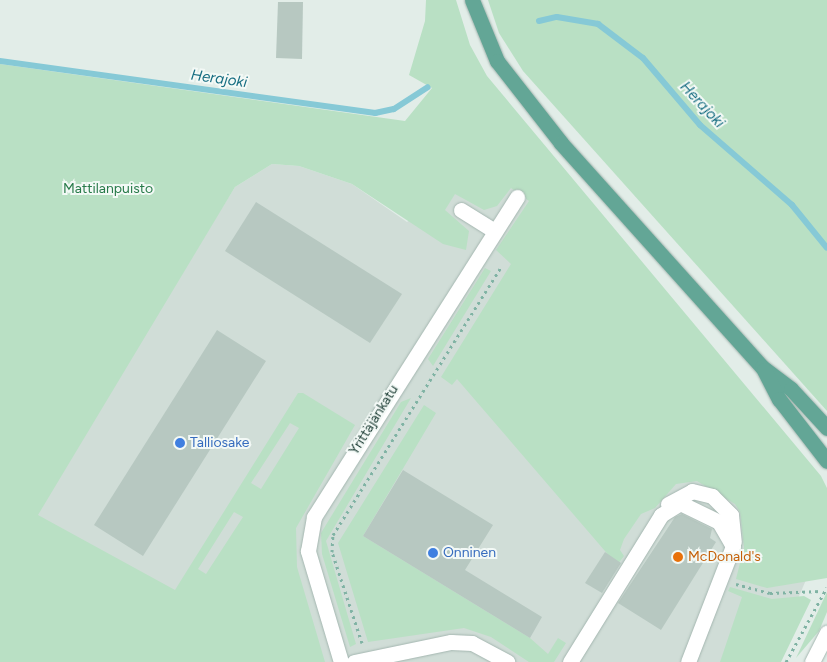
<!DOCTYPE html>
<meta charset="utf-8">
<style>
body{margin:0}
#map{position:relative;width:827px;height:662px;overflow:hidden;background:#e2ede8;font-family:Figtree,sans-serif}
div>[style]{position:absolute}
.built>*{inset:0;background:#d0ddd7}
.green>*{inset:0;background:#b9e0c4}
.stream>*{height:6px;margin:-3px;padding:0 3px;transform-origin:3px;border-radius:3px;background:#86c9d6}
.building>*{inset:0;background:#b7c8c1}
.path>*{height:3px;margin-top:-1.5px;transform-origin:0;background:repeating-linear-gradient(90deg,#80b3a4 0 2.5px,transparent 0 6.5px)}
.roads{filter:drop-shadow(0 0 1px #a4b6b0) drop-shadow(0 0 1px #a4b6b0)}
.minor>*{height:15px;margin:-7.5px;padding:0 7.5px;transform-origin:7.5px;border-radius:7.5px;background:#fff}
.major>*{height:15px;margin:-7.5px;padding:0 7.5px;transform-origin:7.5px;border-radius:7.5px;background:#63a696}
.dots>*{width:14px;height:14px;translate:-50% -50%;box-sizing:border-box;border:2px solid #f3f9f6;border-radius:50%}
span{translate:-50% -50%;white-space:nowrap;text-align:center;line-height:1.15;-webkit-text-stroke:4px #f3f9f6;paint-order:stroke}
.park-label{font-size:14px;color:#277a49}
.street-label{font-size:14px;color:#204038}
.shop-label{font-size:14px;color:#366cbe}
.left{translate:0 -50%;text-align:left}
.food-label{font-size:14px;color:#c56008}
.water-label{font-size:15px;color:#166d81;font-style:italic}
</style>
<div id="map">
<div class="built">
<div style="clip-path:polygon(516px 140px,820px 547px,771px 662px,0 662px,0 562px,235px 187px,272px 164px,299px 166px,352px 184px,407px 222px)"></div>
</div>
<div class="green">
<div style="clip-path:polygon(evenodd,426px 0,456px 0,470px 45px,487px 76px,821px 476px,827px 488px,827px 578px,767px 588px,736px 579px,744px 547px,740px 512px,735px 504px,697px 481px,676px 484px,655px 508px,641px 514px,624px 539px,620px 550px,624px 556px,617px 565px,457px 379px,452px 385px,441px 377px,511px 264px,496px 250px,529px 201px,511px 188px,497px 206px,484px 210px,455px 194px,445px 210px,469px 231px,466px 250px,443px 244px,352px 184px,299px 166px,272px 164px,235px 187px,38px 515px,175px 590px,298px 393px,303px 393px,355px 425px,296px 528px,297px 567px,325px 662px,0 662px,0 64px,405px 121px,432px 88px,409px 75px,425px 21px,426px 0,290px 423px,299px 428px,261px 489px,251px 483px,290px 423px,426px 0,234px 512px,243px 517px,206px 574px,198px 569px,234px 512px)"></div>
<div style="clip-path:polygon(488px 0,827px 0,827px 411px,523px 71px,499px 33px)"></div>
<div style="clip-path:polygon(485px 268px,491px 271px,433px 366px,428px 359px)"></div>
<div style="clip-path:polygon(411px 398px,326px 541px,356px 644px,350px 647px,322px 554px,321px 533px,401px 402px)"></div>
<div style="clip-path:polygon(424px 405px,436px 413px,363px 536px,530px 638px,548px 654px,558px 638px,566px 643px,554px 662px,529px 662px,491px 637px,464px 628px,368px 642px,338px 543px)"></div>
<div style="clip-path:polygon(730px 587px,772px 599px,804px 596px,811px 600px,781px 662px,720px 662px,742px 597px,728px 591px)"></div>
<div style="clip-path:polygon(827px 592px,827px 612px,819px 631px,796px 658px)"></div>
</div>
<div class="stream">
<div style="left:539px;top:21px;width:18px;rotate:-13deg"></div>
<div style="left:557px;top:17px;width:42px;rotate:9.7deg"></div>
<div style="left:598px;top:24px;width:56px;rotate:37.1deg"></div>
<div style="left:643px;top:58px;width:88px;rotate:49.6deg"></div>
<div style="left:700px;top:125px;width:122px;rotate:41deg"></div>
<div style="left:792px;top:205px;width:55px;rotate:50.9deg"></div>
<div style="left:0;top:61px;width:379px;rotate:7.9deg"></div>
<div style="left:375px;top:113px;width:19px;rotate:-12deg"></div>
<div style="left:394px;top:109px;width:40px;rotate:-32.9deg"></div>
</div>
<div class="building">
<div style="clip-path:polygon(278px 2px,303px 2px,302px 59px,276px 58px)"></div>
<div style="clip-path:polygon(256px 202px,402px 294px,370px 343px,225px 251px)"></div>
<div style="clip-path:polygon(217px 330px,266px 361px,143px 556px,94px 525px)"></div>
<div style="clip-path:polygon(403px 470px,493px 525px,465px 570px,542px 617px,530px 638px,363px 536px)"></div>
<div style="clip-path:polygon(682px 514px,712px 529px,710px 538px,716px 542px,661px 630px,618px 603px,675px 517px)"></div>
<div style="clip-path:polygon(605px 552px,621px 563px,602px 593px,585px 583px)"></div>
</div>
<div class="path">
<div style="left:736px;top:584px;width:35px;rotate:15deg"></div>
<div style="left:770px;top:593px;width:51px;rotate:-2.2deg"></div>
<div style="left:362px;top:643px;width:96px;rotate:-108.2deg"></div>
<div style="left:332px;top:552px;width:17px;rotate:-87deg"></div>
<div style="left:333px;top:535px;width:316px;rotate:-57.9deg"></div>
<div style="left:786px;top:662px;width:85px;rotate:-61.3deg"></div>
</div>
<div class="roads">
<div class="minor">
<div style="left:461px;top:210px;width:39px;rotate:32deg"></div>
<div style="left:668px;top:504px;width:27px;rotate:-28deg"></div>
<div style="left:692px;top:491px;width:21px;rotate:14deg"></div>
<div style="left:712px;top:496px;width:27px;rotate:45deg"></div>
<div style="left:731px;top:515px;width:27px;rotate:84deg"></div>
<div style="left:341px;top:662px;width:116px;rotate:-106.6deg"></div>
<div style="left:308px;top:551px;width:35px;rotate:-80deg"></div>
<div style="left:314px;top:517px;width:379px;rotate:-57.6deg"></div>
<div style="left:354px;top:662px;width:99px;rotate:-11.7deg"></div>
<div style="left:451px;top:642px;width:21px;rotate:3deg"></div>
<div style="left:472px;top:643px;width:40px;rotate:28deg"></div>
<div style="left:570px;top:662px;width:173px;rotate:-58.2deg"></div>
<div style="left:661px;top:515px;width:22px;rotate:-32deg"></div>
<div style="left:680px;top:503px;width:43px;rotate:26deg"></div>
<div style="left:719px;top:522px;width:28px;rotate:60deg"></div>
<div style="left:733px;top:546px;width:124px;rotate:111.2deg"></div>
<div style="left:812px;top:662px;width:33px;rotate:-63deg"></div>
</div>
<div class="major">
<div style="left:472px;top:0;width:66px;rotate:67.7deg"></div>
<div style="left:497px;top:61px;width:104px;rotate:52deg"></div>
<div style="left:561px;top:143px;width:301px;rotate:48.1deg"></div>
<div style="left:762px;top:367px;width:36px;rotate:37deg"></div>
<div style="left:791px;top:389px;width:53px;rotate:47.3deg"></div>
<div style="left:764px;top:370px;width:33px;rotate:63deg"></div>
<div style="left:779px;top:399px;width:78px;rotate:52.3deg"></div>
</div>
</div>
<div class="dots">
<div style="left:180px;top:443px;background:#3f7fe0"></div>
<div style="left:433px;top:553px;background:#3f7fe0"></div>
<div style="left:678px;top:557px;background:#e8710a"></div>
</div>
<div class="park-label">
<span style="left:108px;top:189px">Mattilanpuisto</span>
</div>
<div class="street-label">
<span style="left:374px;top:420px;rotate:-58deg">Yrittäjänkatu</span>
</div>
<div class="shop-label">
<span class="left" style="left:190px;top:443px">Talliosake</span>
<span class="left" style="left:443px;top:553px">Onninen</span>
</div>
<div class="food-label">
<span class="left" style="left:688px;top:557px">McDonald's</span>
</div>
<div class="water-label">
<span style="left:219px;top:79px;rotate:8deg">Herajoki</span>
<span style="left:702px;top:105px;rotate:47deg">Herajoki</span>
</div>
</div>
